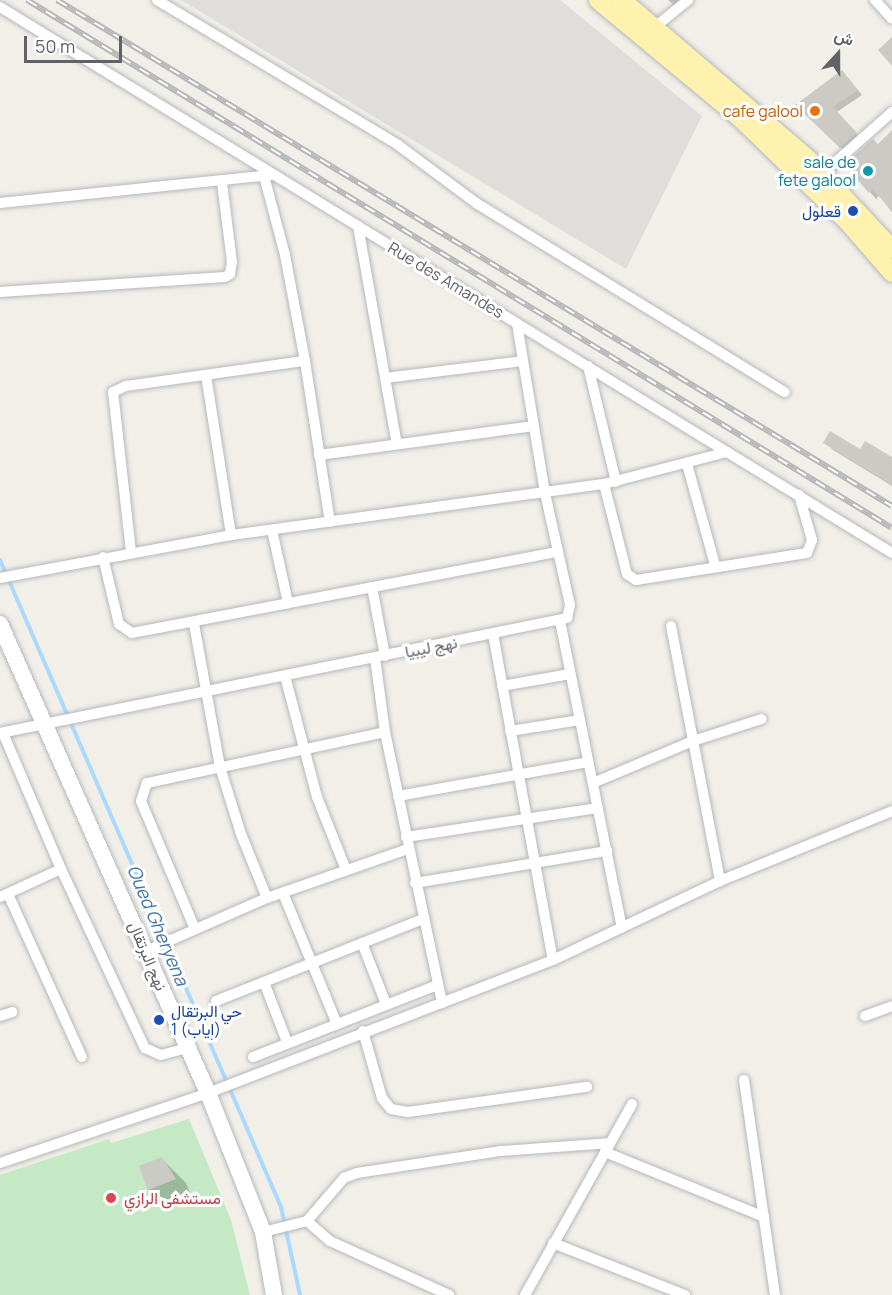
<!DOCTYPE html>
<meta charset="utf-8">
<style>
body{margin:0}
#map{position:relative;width:892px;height:1295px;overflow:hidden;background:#f1efe8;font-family:Manrope,Vazirmatn,sans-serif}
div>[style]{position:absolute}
.industrial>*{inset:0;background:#e0deda}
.green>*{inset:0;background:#c5e8c5}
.shadow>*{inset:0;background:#0003}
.stream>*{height:4px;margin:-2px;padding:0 2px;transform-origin:2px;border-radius:2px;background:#aadaff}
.building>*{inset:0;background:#cccac5}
.roads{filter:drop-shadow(0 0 2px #b5b8bc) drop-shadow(0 0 2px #b5b8bc)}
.street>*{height:10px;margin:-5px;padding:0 5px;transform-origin:5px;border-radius:5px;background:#fff}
.secondary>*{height:16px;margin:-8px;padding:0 8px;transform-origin:8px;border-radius:8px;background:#fff}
.primary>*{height:18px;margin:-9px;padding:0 9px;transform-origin:9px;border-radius:9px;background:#fff2af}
.rail>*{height:6px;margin-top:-3px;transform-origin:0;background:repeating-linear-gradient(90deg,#fff 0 11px,#b6b7b8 0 22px);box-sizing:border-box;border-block:2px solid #b6b7b8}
.dots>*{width:16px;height:16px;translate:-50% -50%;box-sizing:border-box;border:3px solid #fff;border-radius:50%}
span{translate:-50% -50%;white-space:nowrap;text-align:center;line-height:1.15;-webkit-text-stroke:6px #fff;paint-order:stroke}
.food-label{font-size:16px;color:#c56008}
.right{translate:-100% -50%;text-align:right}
.culture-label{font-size:16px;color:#0d838f}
.transit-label{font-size:16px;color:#164399}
.left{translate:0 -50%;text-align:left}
.street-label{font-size:16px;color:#5f6368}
.health-label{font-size:16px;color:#be3a42}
.water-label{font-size:18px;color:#4174aa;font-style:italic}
.north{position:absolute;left:808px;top:24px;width:60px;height:60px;-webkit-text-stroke:4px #fff;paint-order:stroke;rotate:21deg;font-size:16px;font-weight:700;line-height:24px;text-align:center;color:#5f6368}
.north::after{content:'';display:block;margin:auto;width:21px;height:27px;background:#5f6368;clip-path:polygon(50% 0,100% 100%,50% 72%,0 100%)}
.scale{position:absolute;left:24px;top:36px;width:98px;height:27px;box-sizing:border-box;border:3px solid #5f6368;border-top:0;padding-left:8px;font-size:18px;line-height:21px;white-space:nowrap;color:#5f6368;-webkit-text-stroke:4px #fff;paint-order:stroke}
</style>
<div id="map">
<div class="industrial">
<div style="clip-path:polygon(181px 0,560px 0,702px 116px,626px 269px)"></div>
</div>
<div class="green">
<div style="clip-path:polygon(189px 1119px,231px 1220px,250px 1295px,0 1295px,0 1175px,109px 1139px,111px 1143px)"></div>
</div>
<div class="shadow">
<div style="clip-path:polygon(668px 0,682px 0,675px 6px)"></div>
<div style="clip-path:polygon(847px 77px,862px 95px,837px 112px,860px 139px,846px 152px,797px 106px)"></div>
<div style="clip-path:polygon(892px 132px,892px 212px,880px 195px,876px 199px,846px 165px,878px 146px)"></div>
<div style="clip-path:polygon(825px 442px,892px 462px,892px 486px,833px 450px)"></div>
<div style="clip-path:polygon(162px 1159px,186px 1183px,191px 1195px,165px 1205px,149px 1189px)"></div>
</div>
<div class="stream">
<div style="left:0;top:560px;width:705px;rotate:66.52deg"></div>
<div style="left:281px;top:1207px;width:90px;rotate:77.8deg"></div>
</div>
<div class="building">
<div style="clip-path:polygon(892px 37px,892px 66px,878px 50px)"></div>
<div style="clip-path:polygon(842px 70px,858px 90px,833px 107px,857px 133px,840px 148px,795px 105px)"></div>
<div style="clip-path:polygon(892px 130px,892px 212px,873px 189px,869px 193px,844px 164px,873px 139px,878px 144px)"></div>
<div style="clip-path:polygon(830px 431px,860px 449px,865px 441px,892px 457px,892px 485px,823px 443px)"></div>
<div style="clip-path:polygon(162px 1157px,176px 1179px,148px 1190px,139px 1166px)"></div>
</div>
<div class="roads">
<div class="street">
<div style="left:157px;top:0;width:281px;rotate:31deg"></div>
<div style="left:398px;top:145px;width:97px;rotate:36.6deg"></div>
<div style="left:476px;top:203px;width:362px;rotate:31.5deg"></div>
<div style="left:875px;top:0;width:25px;rotate:48deg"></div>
<div style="left:0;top:7px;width:1046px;rotate:31.47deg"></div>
<div style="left:655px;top:27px;width:43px;rotate:-39.3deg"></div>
<div style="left:822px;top:174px;width:94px;rotate:-41.5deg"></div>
<div style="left:264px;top:176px;width:82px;rotate:75.1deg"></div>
<div style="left:285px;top:255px;width:108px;rotate:79.3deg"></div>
<div style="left:305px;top:361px;width:163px;rotate:81.2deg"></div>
<div style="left:0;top:203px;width:272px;rotate:-5.9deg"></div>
<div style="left:358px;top:226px;width:221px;rotate:79.9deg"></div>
<div style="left:0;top:292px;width:225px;rotate:-3.8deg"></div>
<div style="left:225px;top:277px;width:6px;rotate:-31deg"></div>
<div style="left:230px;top:274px;width:12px;rotate:-81deg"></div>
<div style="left:232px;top:262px;width:80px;rotate:-97.2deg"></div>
<div style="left:588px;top:366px;width:119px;rotate:76.4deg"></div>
<div style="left:206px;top:375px;width:162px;rotate:81.1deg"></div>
<div style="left:385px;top:378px;width:139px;rotate:-7deg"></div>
<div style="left:319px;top:455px;width:217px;rotate:-7.7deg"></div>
<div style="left:687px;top:464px;width:105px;rotate:74.5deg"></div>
<div style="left:604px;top:484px;width:93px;rotate:75.7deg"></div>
<div style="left:627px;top:574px;width:11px;rotate:34deg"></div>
<div style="left:636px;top:580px;width:173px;rotate:-9deg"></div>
<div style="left:807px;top:553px;width:14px;rotate:-69deg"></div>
<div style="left:812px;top:540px;width:47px;rotate:-106.1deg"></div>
<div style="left:272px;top:530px;width:75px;rotate:77.6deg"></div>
<div style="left:131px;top:552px;width:161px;rotate:-96.4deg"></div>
<div style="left:113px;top:392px;width:14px;rotate:-25deg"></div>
<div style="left:126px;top:386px;width:181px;rotate:-8deg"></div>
<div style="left:103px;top:557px;width:69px;rotate:76.6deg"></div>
<div style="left:119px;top:624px;width:16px;rotate:35deg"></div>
<div style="left:132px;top:633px;width:434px;rotate:-10.8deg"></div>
<div style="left:0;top:578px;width:235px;rotate:-10.5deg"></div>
<div style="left:231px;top:535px;width:376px;rotate:-7.8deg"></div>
<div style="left:604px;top:484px;width:127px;rotate:-14.6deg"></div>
<div style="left:372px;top:587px;width:70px;rotate:79.3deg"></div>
<div style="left:560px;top:621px;width:313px;rotate:78.6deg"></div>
<div style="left:194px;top:624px;width:145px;rotate:79.7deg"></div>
<div style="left:220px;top:767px;width:70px;rotate:72.6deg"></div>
<div style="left:241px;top:834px;width:69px;rotate:67.9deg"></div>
<div style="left:671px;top:626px;width:260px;rotate:79.1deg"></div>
<div style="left:493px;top:634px;width:331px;rotate:79.6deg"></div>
<div style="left:375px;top:658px;width:75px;rotate:82.3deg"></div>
<div style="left:385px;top:732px;width:277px;rotate:78.1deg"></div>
<div style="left:285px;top:676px;width:125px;rotate:75.2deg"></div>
<div style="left:317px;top:797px;width:79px;rotate:68.3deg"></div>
<div style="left:502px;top:686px;width:69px;rotate:-10deg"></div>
<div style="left:510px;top:731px;width:71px;rotate:-8.9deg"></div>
<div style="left:0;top:733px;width:579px;rotate:-11.47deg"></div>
<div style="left:567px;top:618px;width:13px;rotate:-77deg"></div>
<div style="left:570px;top:605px;width:115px;rotate:-102.6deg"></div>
<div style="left:545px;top:493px;width:172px;rotate:-99.4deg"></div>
<div style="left:3px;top:733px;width:148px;rotate:66.9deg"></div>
<div style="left:61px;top:869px;width:198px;rotate:64.9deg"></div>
<div style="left:145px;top:1048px;width:17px;rotate:24deg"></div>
<div style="left:161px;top:1055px;width:28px;rotate:-15deg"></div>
<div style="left:593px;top:783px;width:108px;rotate:-22.8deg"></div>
<div style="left:693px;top:741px;width:72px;rotate:-17.7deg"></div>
<div style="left:398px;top:796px;width:193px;rotate:-10.1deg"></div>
<div style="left:406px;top:837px;width:194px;rotate:-8.6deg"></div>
<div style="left:415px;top:883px;width:195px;rotate:-9.5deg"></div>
<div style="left:283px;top:893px;width:142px;rotate:67.6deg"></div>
<div style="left:8px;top:894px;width:179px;rotate:65.6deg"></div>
<div style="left:0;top:897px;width:67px;rotate:-24.7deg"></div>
<div style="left:195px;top:929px;width:139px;rotate:-112.9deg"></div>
<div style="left:141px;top:801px;width:19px;rotate:-72deg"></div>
<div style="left:147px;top:783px;width:243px;rotate:-12.1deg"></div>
<div style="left:362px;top:943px;width:66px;rotate:68.5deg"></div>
<div style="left:146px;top:951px;width:132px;rotate:-23.7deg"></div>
<div style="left:267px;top:898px;width:149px;rotate:-19.2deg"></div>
<div style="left:264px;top:982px;width:64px;rotate:69deg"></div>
<div style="left:216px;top:1001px;width:223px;rotate:-21.6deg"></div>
<div style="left:0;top:1016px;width:13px;rotate:-18deg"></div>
<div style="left:865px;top:1016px;width:29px;rotate:-20deg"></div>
<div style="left:363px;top:1031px;width:70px;rotate:74.2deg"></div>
<div style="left:382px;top:1098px;width:14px;rotate:51deg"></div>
<div style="left:391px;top:1109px;width:17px;rotate:10deg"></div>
<div style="left:408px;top:1112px;width:181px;rotate:-8deg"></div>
<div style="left:253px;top:1057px;width:199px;rotate:-21.3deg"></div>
<div style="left:744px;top:1080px;width:217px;rotate:81.8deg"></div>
<div style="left:605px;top:1152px;width:172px;rotate:22.2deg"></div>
<div style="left:0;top:1163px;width:219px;rotate:-18.6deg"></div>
<div style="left:208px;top:1093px;width:370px;rotate:-21.1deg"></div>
<div style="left:553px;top:960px;width:185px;rotate:-25.3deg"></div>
<div style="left:720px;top:881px;width:186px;rotate:-22.1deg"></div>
<div style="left:307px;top:1221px;width:30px;rotate:41deg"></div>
<div style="left:330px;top:1241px;width:131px;rotate:24.4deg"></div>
<div style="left:263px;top:1232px;width:45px;rotate:-14deg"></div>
<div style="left:307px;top:1221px;width:57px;rotate:-49.3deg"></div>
<div style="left:344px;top:1178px;width:14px;rotate:-21deg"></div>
<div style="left:357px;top:1173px;width:146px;rotate:-8.7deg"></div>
<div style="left:501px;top:1151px;width:109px;rotate:-4.2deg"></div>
<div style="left:553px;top:1243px;width:142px;rotate:21.5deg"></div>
<div style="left:525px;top:1295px;width:219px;rotate:-60.7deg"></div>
</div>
<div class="secondary">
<div style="left:0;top:624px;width:513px;rotate:66.08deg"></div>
<div style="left:208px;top:1093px;width:149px;rotate:68.4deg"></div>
<div style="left:263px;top:1232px;width:64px;rotate:80.1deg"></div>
</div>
<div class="primary">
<div style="left:598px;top:0;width:183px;rotate:39.7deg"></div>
<div style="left:739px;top:117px;width:151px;rotate:43.9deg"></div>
<div style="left:848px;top:222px;width:67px;rotate:49.2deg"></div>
<div style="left:622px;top:0;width:245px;rotate:40.5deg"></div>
<div style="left:808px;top:159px;width:123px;rotate:47deg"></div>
</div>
</div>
<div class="rail">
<div style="left:27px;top:0;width:1013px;rotate:31.4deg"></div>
<div style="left:57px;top:0;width:976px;rotate:31.22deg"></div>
</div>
<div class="dots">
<div style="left:815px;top:111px;background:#e8710a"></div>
<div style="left:868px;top:171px;background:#0f9aa8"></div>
<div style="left:853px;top:211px;background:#1a4fb4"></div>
<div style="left:159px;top:1020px;background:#1a4fb4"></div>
<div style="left:111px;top:1198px;background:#e0444e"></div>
</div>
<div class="food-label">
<span class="right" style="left:803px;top:111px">cafe galool</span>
</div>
<div class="culture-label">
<span class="right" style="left:856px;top:171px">sale de<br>fete galool</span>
</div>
<div class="transit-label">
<span class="right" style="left:841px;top:211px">قعلول</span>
<span class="left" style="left:171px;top:1020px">حي البرتقال<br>1 (إياب)</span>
</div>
<div class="street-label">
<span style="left:446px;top:280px;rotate:31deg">Rue des Amandes</span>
<span style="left:431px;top:647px;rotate:-11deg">نهج ليبيا</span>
<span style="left:148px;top:956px;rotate:67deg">نهج البرتقال</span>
</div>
<div class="health-label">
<span class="left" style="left:124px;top:1198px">مستشفى الرازي</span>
</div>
<div class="water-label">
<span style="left:158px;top:925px;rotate:67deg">Oued Gheryena</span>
</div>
<div class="north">ش</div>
<div class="scale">50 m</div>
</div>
